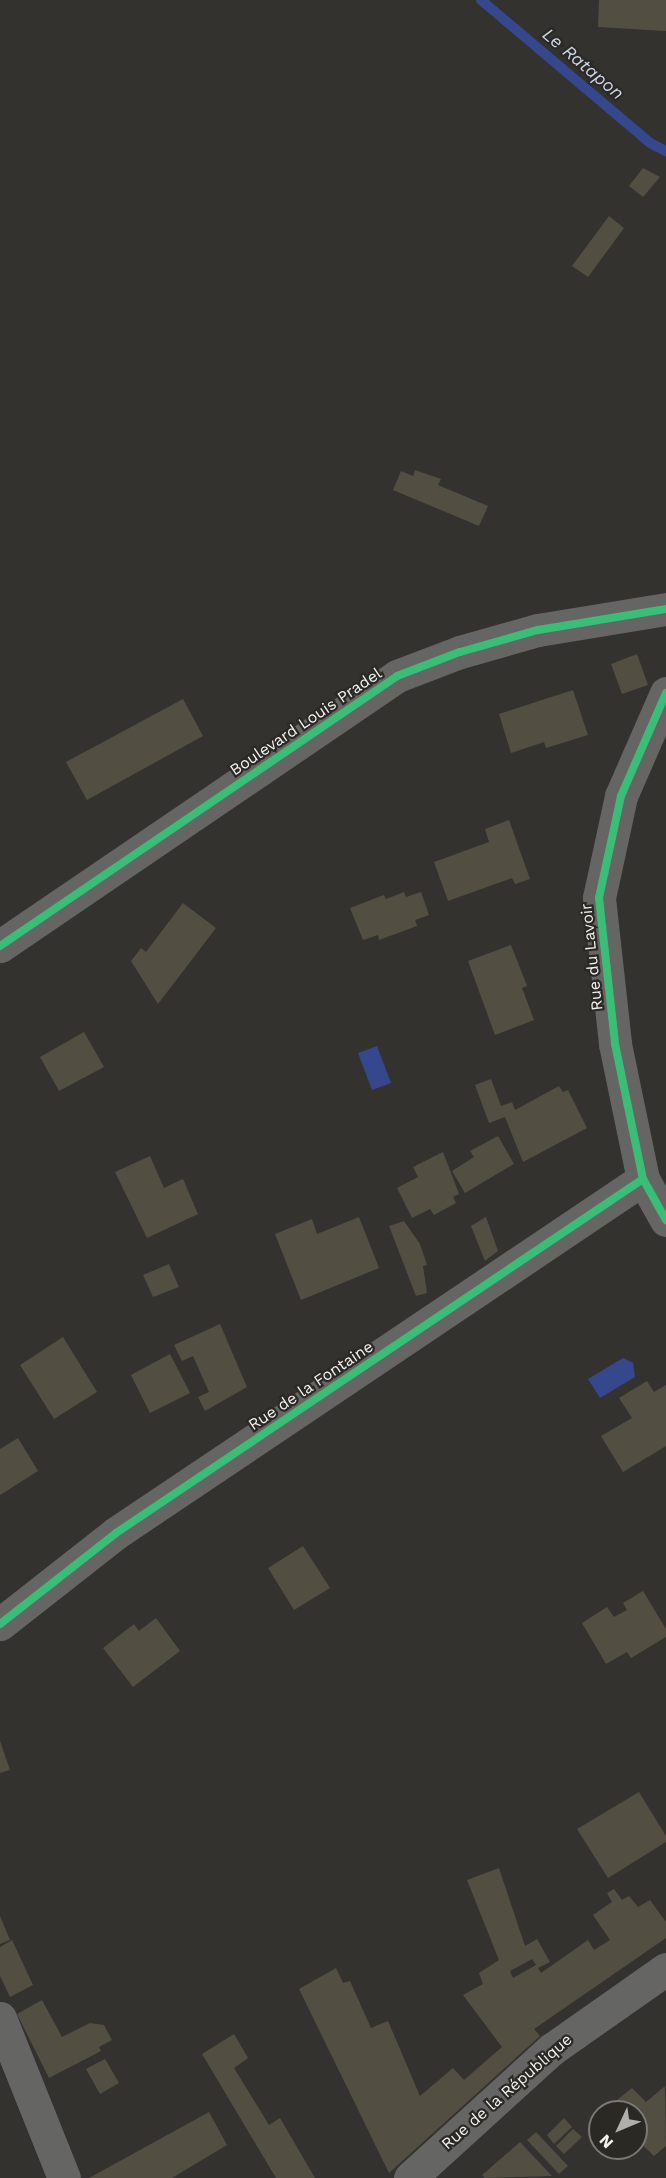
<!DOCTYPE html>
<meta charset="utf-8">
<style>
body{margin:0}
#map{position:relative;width:666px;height:2178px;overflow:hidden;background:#34322f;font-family:"Work Sans",sans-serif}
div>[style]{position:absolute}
.water>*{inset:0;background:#35478d}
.stream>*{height:10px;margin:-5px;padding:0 5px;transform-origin:5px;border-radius:5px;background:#35478d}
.building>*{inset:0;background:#534e42}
.minor>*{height:33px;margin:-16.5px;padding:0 16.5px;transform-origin:16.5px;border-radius:16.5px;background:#656564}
.cycleway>*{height:8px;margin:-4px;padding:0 4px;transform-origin:4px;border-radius:4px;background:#3abd76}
span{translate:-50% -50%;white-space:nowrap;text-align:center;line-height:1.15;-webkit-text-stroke:4.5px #2b2924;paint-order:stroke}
.street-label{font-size:16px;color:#f4f2f0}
.water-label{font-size:18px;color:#ccd4ea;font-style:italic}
.north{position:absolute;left:588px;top:2100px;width:60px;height:60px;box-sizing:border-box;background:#2b2924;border:2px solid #7b7976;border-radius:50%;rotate:226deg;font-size:16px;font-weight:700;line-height:24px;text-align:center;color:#f4f2f0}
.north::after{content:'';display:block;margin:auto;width:21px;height:27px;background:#b1afac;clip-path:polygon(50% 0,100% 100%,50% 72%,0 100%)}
</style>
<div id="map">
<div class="water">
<div style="clip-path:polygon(377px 1046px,391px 1083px,372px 1090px,358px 1053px)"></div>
<div style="clip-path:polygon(623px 1358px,633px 1363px,635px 1377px,600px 1398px,588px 1379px)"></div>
</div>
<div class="stream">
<div style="left:481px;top:0;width:221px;rotate:40.2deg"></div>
<div style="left:650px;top:143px;width:18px;rotate:27deg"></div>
</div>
<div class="building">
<div style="clip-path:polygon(599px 0,666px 0,666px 31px,598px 27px)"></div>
<div style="clip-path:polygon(643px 168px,660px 177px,643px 197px,629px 186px)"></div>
<div style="clip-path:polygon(609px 216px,624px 228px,588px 277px,572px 266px)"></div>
<div style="clip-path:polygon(415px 470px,441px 479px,438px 485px,488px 506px,479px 526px,393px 490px,401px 471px,413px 476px)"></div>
<div style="clip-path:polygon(637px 654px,648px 685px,622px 694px,611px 664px)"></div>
<div style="clip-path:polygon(573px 690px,588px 735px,546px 748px,544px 742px,511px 753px,499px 714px)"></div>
<div style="clip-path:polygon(183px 699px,203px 736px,87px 800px,66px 762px)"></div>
<div style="clip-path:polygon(509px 820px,530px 879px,515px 884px,512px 878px,448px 901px,434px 862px,489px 842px,485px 829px)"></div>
<div style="clip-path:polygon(404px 892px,406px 897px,421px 892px,429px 915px,415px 920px,417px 926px,379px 940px,378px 935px,363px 940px,350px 908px,384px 895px,386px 899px)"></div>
<div style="clip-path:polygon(183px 903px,216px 928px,158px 1004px,131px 961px,141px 948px,146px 952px)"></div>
<div style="clip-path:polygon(511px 945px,527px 986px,522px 988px,534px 1020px,495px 1035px,468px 961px)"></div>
<div style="clip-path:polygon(84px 1032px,104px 1067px,59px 1091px,40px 1057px)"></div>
<div style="clip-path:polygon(491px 1079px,501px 1106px,512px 1102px,515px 1110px,559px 1086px,563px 1092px,568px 1090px,587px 1128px,523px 1162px,505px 1117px,489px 1123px,475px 1085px)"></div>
<div style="clip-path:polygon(498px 1136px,514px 1164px,465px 1193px,452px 1171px,474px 1157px,470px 1151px)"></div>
<div style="clip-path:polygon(443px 1152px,459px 1194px,453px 1197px,456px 1203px,434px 1215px,430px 1209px,412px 1218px,397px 1188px,418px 1177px,413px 1167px)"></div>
<div style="clip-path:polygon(150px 1156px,164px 1188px,183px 1179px,198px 1214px,147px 1238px,115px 1172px)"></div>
<div style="clip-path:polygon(359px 1217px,379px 1268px,301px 1300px,275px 1234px,312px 1219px,317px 1234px)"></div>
<div style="clip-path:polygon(486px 1217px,498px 1251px,485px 1261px,471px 1226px)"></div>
<div style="clip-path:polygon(404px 1221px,420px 1244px,427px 1265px,423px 1266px,427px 1293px,416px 1296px,389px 1226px)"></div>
<div style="clip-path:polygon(169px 1264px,179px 1287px,153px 1297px,143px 1275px)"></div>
<div style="clip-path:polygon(220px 1324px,247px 1387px,205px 1411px,198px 1397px,209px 1392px,193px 1356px,182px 1361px,174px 1345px)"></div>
<div style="clip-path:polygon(63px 1337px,97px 1392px,54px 1419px,20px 1365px)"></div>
<div style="clip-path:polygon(170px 1354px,190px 1393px,150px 1413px,131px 1375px)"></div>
<div style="clip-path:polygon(647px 1381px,654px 1392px,666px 1385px,666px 1446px,623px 1472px,601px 1436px,632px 1418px,619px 1398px)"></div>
<div style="clip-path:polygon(18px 1438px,38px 1471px,0 1495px,0 1449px)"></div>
<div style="clip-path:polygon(303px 1546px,330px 1588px,294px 1610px,268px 1568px)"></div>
<div style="clip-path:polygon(643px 1591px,666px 1629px,666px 1637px,631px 1658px,627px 1652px,606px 1664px,582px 1623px,607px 1607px,614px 1617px,627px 1610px,623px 1603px)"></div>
<div style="clip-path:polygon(156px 1618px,180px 1651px,133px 1687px,103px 1648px,134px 1624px,139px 1631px)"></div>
<div style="clip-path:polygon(0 1741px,10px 1770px,0 1773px)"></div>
<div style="clip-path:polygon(639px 1792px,666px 1836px,666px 1842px,608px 1878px,577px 1829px)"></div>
<div style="clip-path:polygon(evenodd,499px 1868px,525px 1946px,537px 1939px,550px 1962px,538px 1968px,541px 1973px,588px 1940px,594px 1950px,610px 1940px,593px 1915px,612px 1902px,607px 1893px,614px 1889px,622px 1900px,629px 1896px,638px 1907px,650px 1900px,666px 1922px,666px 1938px,534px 2029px,540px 2036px,389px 2173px,299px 1989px,336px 1968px,343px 1983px,350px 1981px,371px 2028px,388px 2021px,420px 2096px,453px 2068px,464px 2080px,502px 2047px,463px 1995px,483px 1984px,479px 1973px,499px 1960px,467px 1880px,499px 1868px,532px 1959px,536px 1965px,513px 1978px,510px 1971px,532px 1959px)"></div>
<div style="clip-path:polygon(0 1916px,10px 1940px,0 1944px)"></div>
<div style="clip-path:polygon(12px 1940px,33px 1985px,10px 1997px,0 1976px,0 1947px)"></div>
<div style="clip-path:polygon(42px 2000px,62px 2037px,90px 2023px,104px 2025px,112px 2040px,99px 2047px,101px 2051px,49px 2078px,17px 2014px)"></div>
<div style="clip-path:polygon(234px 2034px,248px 2058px,234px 2068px,269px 2125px,280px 2118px,315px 2178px,276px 2178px,202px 2054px)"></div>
<div style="clip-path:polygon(105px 2059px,119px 2083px,100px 2094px,86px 2069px)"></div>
<div style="clip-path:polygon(665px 2086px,666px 2146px,654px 2156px,636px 2139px,636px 2112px,606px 2109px,632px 2088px,646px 2102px)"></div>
<div style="clip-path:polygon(209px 2112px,227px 2145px,172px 2178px,89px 2178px)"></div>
<div style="clip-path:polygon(564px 2118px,572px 2127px,554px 2144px,547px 2135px)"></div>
<div style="clip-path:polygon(573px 2129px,582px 2137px,564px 2154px,556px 2146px)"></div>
<div style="clip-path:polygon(536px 2132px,568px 2166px,559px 2174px,527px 2140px)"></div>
<div style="clip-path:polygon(520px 2142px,552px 2176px,485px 2178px,482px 2175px)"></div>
</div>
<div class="minor">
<div style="left:666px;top:693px;width:112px;rotate:113.6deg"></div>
<div style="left:621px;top:796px;width:104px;rotate:102.2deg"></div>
<div style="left:599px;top:898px;width:147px;rotate:83.7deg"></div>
<div style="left:615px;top:1044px;width:138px;rotate:78.3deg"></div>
<div style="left:643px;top:1179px;width:47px;rotate:60.7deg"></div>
<div style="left:0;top:946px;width:480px;rotate:-34.2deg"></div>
<div style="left:397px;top:676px;width:67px;rotate:-20.9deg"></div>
<div style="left:460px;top:652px;width:81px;rotate:-15.8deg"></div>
<div style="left:538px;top:630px;width:130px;rotate:-9.3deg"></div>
<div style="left:0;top:1624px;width:147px;rotate:-38.1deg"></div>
<div style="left:116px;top:1533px;width:635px;rotate:-33.89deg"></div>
<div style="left:0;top:2018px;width:172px;rotate:68.2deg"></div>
<div style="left:410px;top:2178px;width:192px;rotate:-42.3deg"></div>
<div style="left:552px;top:2049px;width:139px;rotate:-35.1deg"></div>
</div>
<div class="cycleway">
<div style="left:666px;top:693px;width:112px;rotate:113.6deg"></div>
<div style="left:621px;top:796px;width:104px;rotate:102.2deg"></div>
<div style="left:599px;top:898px;width:147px;rotate:83.7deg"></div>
<div style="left:615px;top:1044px;width:138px;rotate:78.3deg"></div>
<div style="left:643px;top:1179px;width:47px;rotate:60.7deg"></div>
<div style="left:0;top:946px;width:480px;rotate:-34.2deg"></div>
<div style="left:397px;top:676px;width:67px;rotate:-20.9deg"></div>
<div style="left:460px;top:652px;width:81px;rotate:-15.8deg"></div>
<div style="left:538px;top:630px;width:130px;rotate:-9.3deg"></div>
<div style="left:0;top:1624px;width:147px;rotate:-38.1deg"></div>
<div style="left:116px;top:1533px;width:635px;rotate:-33.89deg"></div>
</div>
<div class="street-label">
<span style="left:306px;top:722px;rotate:-34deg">Boulevard Louis Pradel</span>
<span style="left:592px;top:957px;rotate:-96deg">Rue du Lavoir</span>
<span style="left:311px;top:1386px;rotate:-34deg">Rue de la Fontaine</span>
<span style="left:507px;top:2092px;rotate:-41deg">Rue de la République</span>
</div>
<div class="water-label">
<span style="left:583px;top:64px;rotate:40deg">Le Ratapon</span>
</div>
<div class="north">N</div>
</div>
